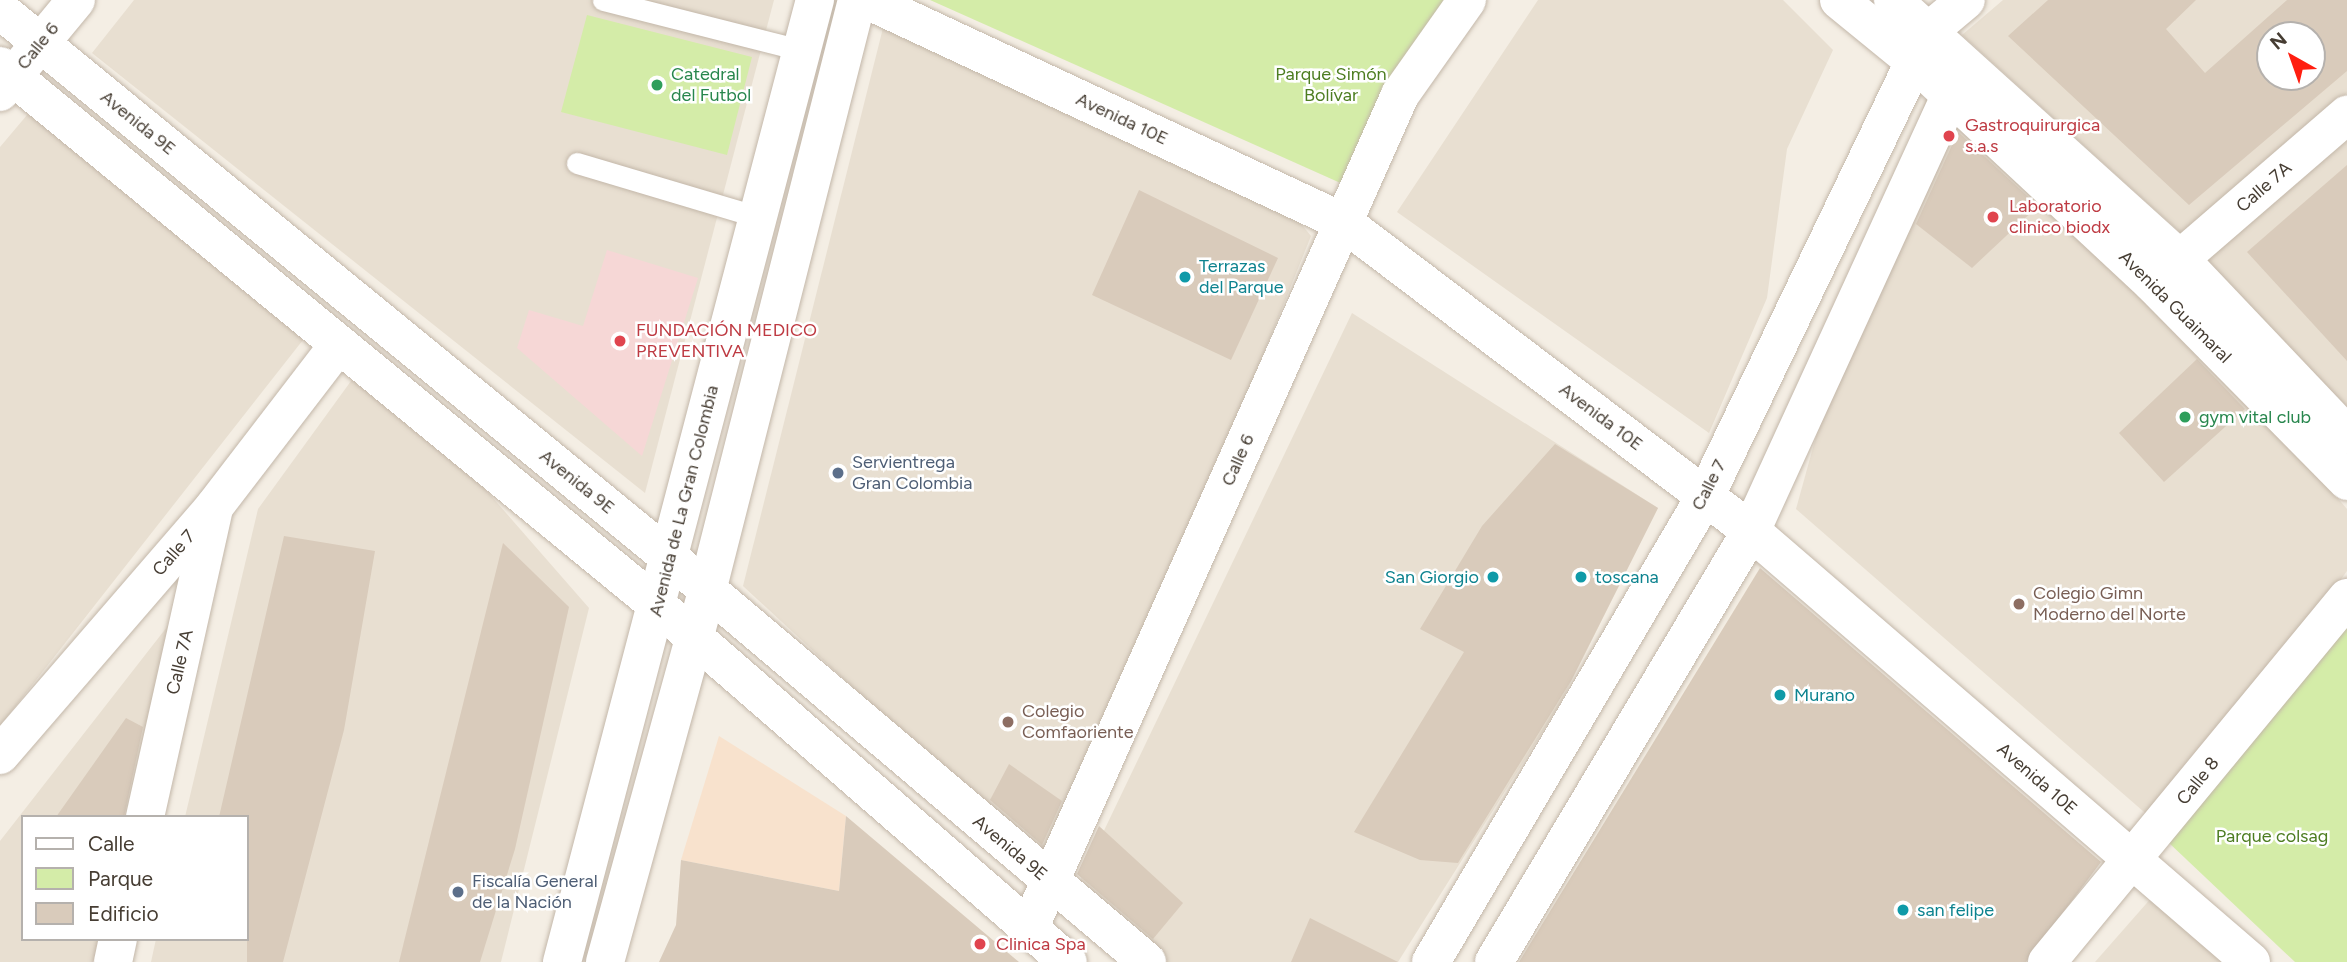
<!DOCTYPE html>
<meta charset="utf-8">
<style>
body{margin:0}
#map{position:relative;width:2347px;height:962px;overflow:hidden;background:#f4eee4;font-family:Figtree,sans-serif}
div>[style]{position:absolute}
.residential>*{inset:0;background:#e8dfd1}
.commercial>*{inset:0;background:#f8e2cd}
.medical>*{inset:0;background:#f6d7d6}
.green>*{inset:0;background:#d4eca8}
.building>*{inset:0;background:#d9cbbb}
.roads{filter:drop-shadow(0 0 2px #c3b7a9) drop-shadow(0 0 2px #c3b7a9)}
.service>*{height:21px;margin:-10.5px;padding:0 10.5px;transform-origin:10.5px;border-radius:10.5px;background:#fff}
.minor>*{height:38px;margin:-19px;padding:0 19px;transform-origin:19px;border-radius:19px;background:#fff}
.tertiary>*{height:38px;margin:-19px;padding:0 19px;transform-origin:19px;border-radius:19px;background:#fff}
.dots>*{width:19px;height:19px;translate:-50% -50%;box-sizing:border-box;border:4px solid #fff;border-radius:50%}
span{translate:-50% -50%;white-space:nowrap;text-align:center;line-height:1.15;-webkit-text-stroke:5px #fff;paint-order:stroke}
.street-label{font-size:18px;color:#463d33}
.leisure-label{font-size:18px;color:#27864d}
.left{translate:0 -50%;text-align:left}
.park-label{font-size:18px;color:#4d7d21}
.health-label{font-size:18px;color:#be3a42}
.culture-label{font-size:18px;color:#0d838f}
.right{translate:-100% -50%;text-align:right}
.service-label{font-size:18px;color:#4e5e75}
.education-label{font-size:18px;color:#785e54}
.legend{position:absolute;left:21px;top:815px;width:228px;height:126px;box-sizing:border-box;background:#fff;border:2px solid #b5b1ad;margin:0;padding:9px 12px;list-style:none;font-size:21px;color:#463d33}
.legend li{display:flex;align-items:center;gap:14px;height:35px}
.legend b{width:35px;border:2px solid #b5b1ad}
.north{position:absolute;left:2256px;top:21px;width:70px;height:70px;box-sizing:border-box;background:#fff;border:2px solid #b5b1ad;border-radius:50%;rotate:320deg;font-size:19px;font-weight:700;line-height:28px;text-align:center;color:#463d33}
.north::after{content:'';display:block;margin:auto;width:24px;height:32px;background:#ff1e10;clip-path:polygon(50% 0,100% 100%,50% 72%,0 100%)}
</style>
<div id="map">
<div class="residential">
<div style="clip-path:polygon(134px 0,774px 0,645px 493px,92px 53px)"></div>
<div style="clip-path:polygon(1538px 0,1783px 0,1833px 50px,1787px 149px,1767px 298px,1709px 433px,1397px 212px)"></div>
<div style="clip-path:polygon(evenodd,2003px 0,2347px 0,2347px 93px,2184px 236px,1962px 35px,2003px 0,2270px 35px,2312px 35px,2312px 77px,2270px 77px,2270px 35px)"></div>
<div style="clip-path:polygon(883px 28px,1285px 204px,1311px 236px,1057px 868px,985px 810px,743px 586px)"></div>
<div style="clip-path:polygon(1931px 84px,2268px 417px,2347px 509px,2347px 571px,2159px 825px,1796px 509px,1841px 346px)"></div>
<div style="clip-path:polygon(38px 102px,310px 331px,0 726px,0 147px)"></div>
<div style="clip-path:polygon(2347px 136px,2347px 413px,2202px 260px)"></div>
<div style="clip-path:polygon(1352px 313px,1658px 508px,1561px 702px,1398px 962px,1165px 962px,1076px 889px)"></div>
<div style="clip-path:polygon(359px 370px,451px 450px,589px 608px,501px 962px,151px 962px,156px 939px,247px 939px,247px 817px,185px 817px,258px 509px)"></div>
<div style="clip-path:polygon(188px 600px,142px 817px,23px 817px,23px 939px,116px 939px,112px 962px,0 962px,0 841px)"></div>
<div style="clip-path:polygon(2160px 888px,2248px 962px,2095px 962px)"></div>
</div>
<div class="commercial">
<div style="clip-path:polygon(719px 736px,846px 816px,839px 891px,681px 860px)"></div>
</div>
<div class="medical">
<div style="clip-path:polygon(607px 250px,698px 278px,642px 456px,517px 348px,529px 310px,583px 326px)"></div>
</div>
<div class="green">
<div style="clip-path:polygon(930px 0,1463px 0,1374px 198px)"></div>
<div style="clip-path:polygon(587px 15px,752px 57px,727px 155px,561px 112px)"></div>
<div style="clip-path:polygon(2347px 623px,2347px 962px,2295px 962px,2168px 842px)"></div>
</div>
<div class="building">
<div style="clip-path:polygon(evenodd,2048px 0,2196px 0,2166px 29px,2205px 73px,2287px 0,2347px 0,2347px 71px,2189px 205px,2008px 36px,2048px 0,2270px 35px,2312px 35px,2312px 77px,2270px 77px,2270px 35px)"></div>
<div style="clip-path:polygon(1958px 132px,2038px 206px,1972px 268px,1916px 224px)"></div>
<div style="clip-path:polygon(2347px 165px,2347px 361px,2247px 252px)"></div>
<div style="clip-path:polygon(1139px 190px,1278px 258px,1231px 360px,1092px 295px)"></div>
<div style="clip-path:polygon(2197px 359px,2245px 409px,2164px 482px,2119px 433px)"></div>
<div style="clip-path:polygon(1555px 444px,1658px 508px,1571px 681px,1458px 863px,1420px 860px,1354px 832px,1464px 652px,1420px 629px,1482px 526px)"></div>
<div style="clip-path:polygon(284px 536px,375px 551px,344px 730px,283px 962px,247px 962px,247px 817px,219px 817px)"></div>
<div style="clip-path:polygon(503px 543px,569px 607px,515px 849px,480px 962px,399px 962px)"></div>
<div style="clip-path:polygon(1760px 568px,2101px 862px,2026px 962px,1519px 962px)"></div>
<div style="clip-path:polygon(126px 718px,143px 727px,124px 817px,56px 817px)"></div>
<div style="clip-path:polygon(1009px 764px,1062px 801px,1042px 845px,990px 800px)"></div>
<div style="clip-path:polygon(846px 816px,1019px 962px,659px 962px,676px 925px,681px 860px,839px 891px)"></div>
<div style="clip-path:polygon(1099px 826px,1183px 903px,1153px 939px,1077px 874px)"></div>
<div style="clip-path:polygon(1310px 918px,1398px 962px,1291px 962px)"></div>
</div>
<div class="roads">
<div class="service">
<div style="left:603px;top:0;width:204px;rotate:14.2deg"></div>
<div style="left:577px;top:163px;width:186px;rotate:16.6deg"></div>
</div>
<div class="minor">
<div style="left:867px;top:0;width:525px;rotate:25deg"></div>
<div style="left:1343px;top:222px;width:512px;rotate:37.14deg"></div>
<div style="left:1751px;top:531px;width:660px;rotate:40.76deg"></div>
<div style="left:0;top:92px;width:119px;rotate:-50.4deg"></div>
<div style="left:2180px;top:259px;width:221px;rotate:-40.8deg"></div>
<div style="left:0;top:755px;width:328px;rotate:-49.2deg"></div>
<div style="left:214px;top:507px;width:205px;rotate:-52.5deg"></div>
<div style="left:145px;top:817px;width:312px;rotate:-77.4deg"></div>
<div style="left:1028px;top:931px;width:915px;rotate:-66.01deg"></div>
<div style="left:1400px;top:95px;width:116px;rotate:-54.8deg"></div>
<div style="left:113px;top:962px;width:24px;rotate:-78deg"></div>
<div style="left:1431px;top:962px;width:542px;rotate:-59.51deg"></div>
<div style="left:1706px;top:495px;width:515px;rotate:-64.33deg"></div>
<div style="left:1929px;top:31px;width:48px;rotate:-40deg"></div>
<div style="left:1494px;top:962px;width:502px;rotate:-59.19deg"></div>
<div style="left:1751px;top:531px;width:480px;rotate:-65.4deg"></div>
<div style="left:2047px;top:962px;width:472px;rotate:-50.5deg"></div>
</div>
<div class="tertiary">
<div style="left:1839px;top:0;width:98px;rotate:39.2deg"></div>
<div style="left:1915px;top:62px;width:324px;rotate:43deg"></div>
<div style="left:2152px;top:283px;width:278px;rotate:45.4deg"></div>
<div style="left:1893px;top:0;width:387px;rotate:42.1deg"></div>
<div style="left:2180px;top:259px;width:243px;rotate:46.5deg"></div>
<div style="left:0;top:10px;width:866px;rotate:39.28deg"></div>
<div style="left:670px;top:558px;width:625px;rotate:40.26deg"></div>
<div style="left:0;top:66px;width:850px;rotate:39.37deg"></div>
<div style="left:657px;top:605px;width:544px;rotate:40.98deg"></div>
<div style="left:562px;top:962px;width:995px;rotate:-75.27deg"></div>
<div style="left:605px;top:962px;width:385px;rotate:-74.6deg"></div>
<div style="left:707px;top:591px;width:610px;rotate:-75.76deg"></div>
</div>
</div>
<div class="dots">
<div style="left:657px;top:85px;background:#2e9e5b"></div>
<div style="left:1949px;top:136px;background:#e0444e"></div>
<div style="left:1993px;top:217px;background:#e0444e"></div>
<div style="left:1185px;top:277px;background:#0f9aa8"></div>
<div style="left:620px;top:341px;background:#e0444e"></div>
<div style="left:2185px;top:417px;background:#2e9e5b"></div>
<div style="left:838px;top:473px;background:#5c6f8a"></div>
<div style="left:1493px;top:577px;background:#0f9aa8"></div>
<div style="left:1581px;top:577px;background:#0f9aa8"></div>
<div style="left:2019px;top:604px;background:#8d6e63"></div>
<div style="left:1780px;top:695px;background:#0f9aa8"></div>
<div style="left:1008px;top:722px;background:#8d6e63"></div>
<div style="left:458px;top:892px;background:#5c6f8a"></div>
<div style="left:1903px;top:910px;background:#0f9aa8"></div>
<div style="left:980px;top:944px;background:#e0444e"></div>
</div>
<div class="street-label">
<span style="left:38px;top:46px;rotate:-51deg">Calle 6</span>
<span style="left:1122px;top:119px;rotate:25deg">Avenida 10E</span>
<span style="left:138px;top:123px;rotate:39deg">Avenida 9E</span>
<span style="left:2264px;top:187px;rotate:-41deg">Calle 7A</span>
<span style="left:2175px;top:307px;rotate:45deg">Avenida Guaimaral</span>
<span style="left:1601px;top:417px;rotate:37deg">Avenida 10E</span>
<span style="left:1238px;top:460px;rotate:-66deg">Calle 6</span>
<span style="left:577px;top:482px;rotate:39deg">Avenida 9E</span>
<span style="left:1709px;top:485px;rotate:-63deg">Calle 7</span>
<span style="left:684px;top:501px;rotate:-76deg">Avenida de La Gran Colombia</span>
<span style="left:174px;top:553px;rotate:-49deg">Calle 7</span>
<span style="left:180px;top:662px;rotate:-77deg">Calle 7A</span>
<span style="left:2037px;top:779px;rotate:41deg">Avenida 10E</span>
<span style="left:2198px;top:781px;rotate:-51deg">Calle 8</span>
<span style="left:1010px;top:848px;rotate:40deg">Avenida 9E</span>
</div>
<div class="leisure-label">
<span class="left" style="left:671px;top:85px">Catedral<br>del Futbol</span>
<span class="left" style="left:2199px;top:417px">gym vital club</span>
</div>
<div class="park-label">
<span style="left:1331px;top:85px">Parque Simón<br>Bolívar</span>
<span style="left:2272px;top:836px">Parque colsag</span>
</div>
<div class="health-label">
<span class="left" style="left:1965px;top:136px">Gastroquirurgica<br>s.a.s</span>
<span class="left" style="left:2009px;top:217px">Laboratorio<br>clinico biodx</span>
<span class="left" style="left:636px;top:341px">FUNDACIÓN MEDICO<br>PREVENTIVA</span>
<span class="left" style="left:996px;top:944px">Clinica Spa</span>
</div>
<div class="culture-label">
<span class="left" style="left:1199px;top:277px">Terrazas<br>del Parque</span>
<span class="right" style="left:1479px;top:577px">San Giorgio</span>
<span class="left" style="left:1595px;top:577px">toscana</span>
<span class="left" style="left:1794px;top:695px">Murano</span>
<span class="left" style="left:1917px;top:910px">san felipe</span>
</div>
<div class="service-label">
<span class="left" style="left:852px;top:473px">Servientrega<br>Gran Colombia</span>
<span class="left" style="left:472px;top:892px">Fiscalía General<br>de la Nación</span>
</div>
<div class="education-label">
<span class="left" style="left:2033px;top:604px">Colegio Gimn<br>Moderno del Norte</span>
<span class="left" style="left:1022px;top:722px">Colegio<br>Comfaoriente</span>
</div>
<ul class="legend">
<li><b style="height:9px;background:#fff"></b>Calle</li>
<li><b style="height:19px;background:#d4eca8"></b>Parque</li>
<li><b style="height:19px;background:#d9cbbb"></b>Edificio</li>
</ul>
<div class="north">N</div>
</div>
